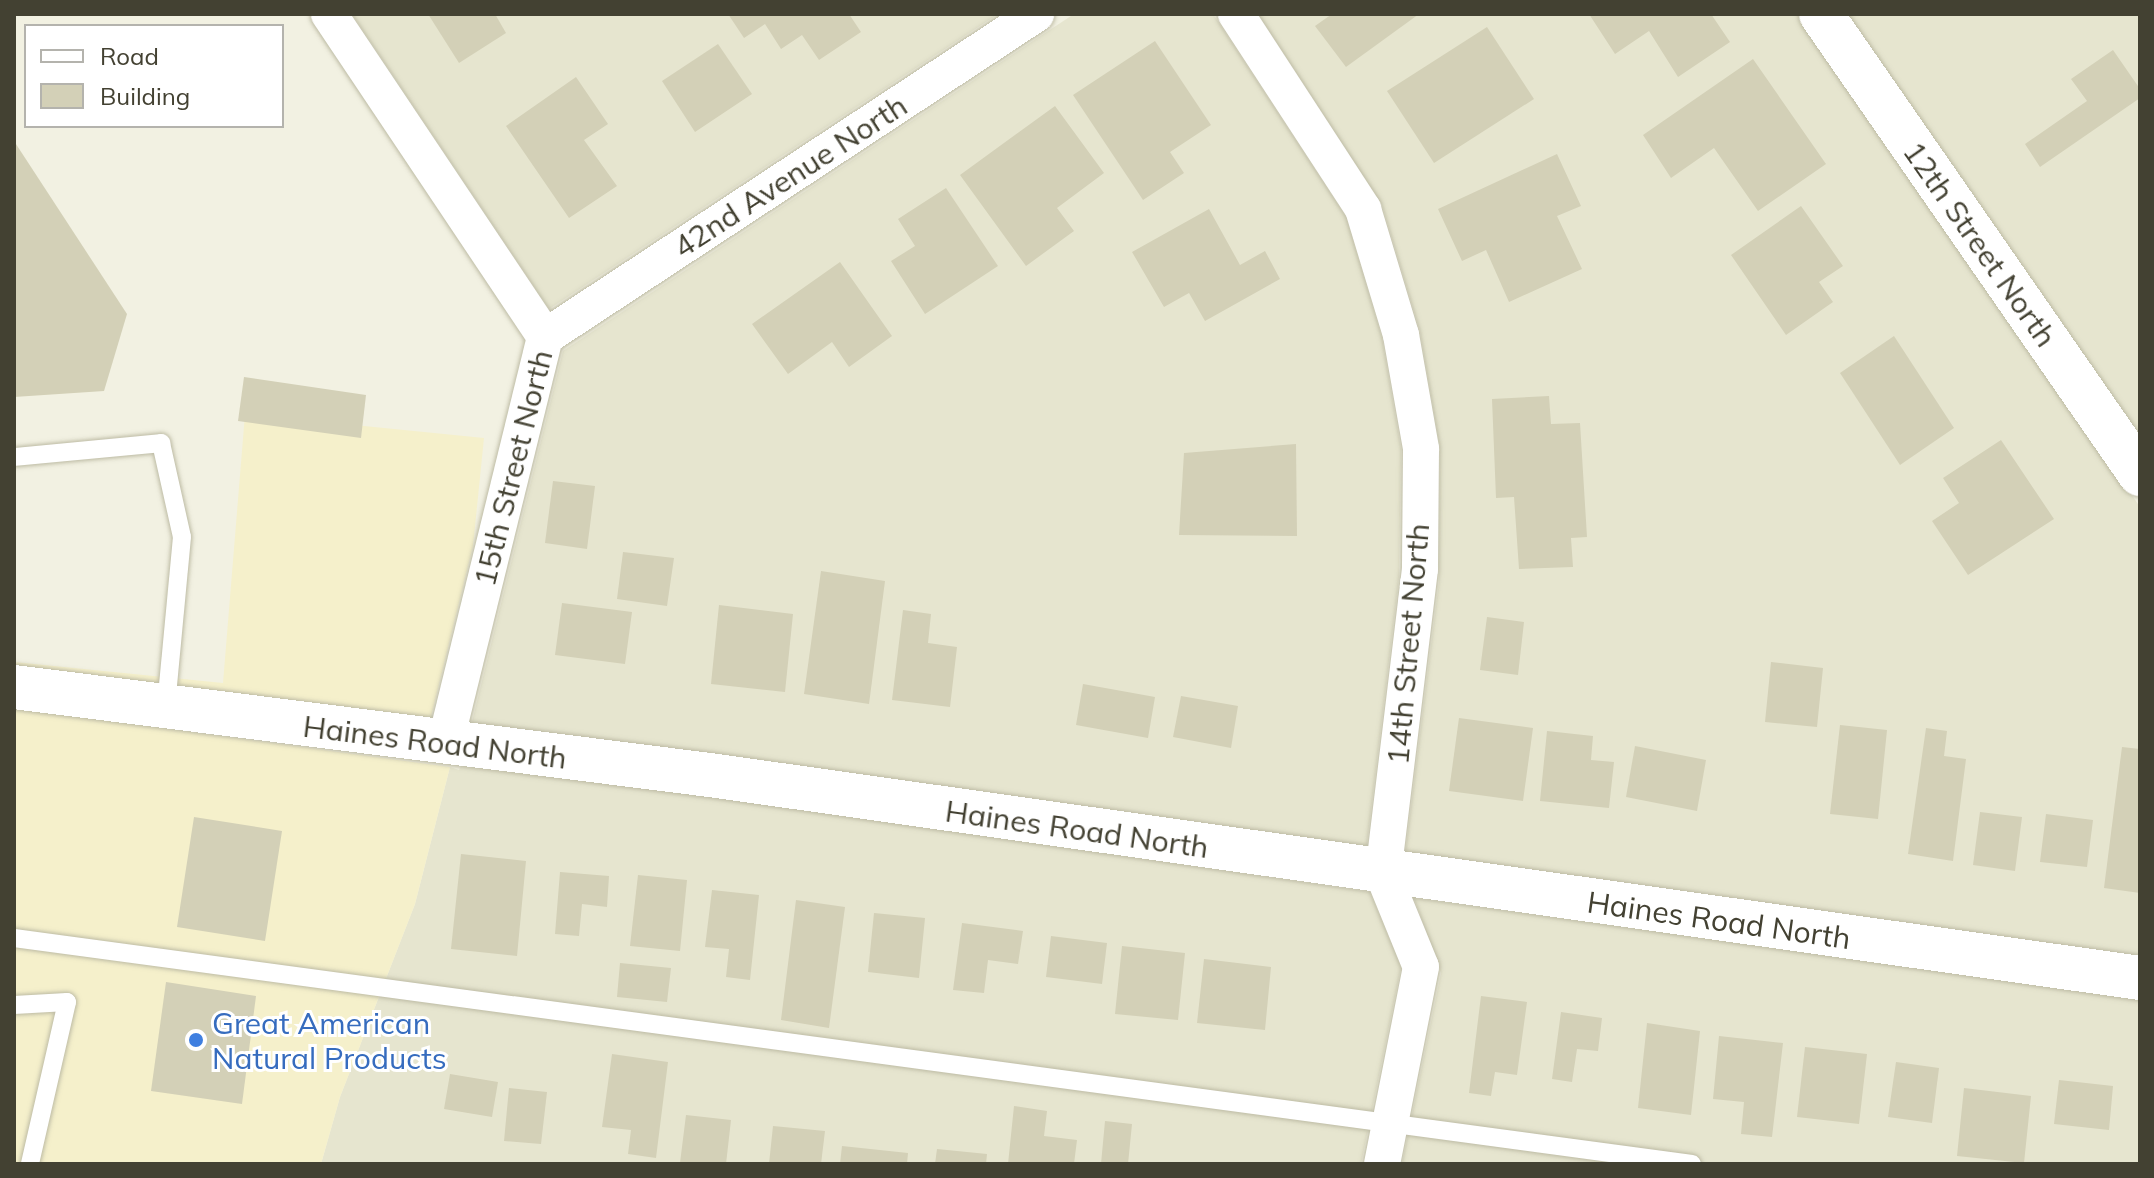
<!DOCTYPE html>
<style>
body{margin:0}
#map{position:relative;width:2154px;height:1178px;overflow:hidden;background:#f2f1e2;font-family:Mulish,sans-serif}
div>[style]{position:absolute}
.residential>*{inset:0;background:#e6e5cf}
.commercial>*{inset:0;background:#f5f0cb}
.building>*{inset:0;background:#d3d0b7}
.roads{filter:drop-shadow(0 0 2px #bdbba4) drop-shadow(0 0 2px #bdbba4)}
.service>*{height:18px;margin:-9px;padding:0 9px;transform-origin:9px;border-radius:9px;background:#fff}
.minor>*{height:36px;margin:-18px;padding:0 18px;transform-origin:18px;border-radius:18px;background:#fff}
.tertiary>*{height:44px;margin:-22px;padding:0 22px;transform-origin:22px;border-radius:22px;background:#fff}
.dots>*{width:22px;height:22px;translate:-50% -50%;box-sizing:border-box;border:4px solid #fff;border-radius:50%}
span{translate:-50% -50%;white-space:nowrap;text-align:center;line-height:1.15;-webkit-text-stroke:6px #fff;paint-order:stroke}
.street-label{font-size:30px;color:#434132}
.shop-label{font-size:30px;color:#366cbe}
.left{translate:0 -50%;text-align:left}
.frame{position:absolute;inset:0;border:16px solid #434132;pointer-events:none}
.legend{position:absolute;left:24px;top:24px;width:260px;height:104px;box-sizing:border-box;background:#fff;border:2px solid #b4b3ad;margin:0;padding:10px 14px;list-style:none;font-size:24px;color:#434132}
.legend li{display:flex;align-items:center;gap:16px;height:40px}
.legend b{width:40px;border:2px solid #b4b3ad}
</style>
<div id="map">
<div class="residential">
<div style="clip-path:polygon(352px 14px,998px 14px,549px 309px)"></div>
<div style="clip-path:polygon(1074px 14px,1213px 14px,1346px 217px,1382px 338px,1401px 449px,1399px 577px,1366px 851px,471px 726px,563px 351px)"></div>
<div style="clip-path:polygon(1258px 14px,1798px 14px,2140px 507px,2140px 958px,1405px 856px,1439px 582px,1440px 448px,1420px 331px,1382px 205px)"></div>
<div style="clip-path:polygon(1844px 14px,2140px 14px,2140px 441px)"></div>
<div style="clip-path:polygon(461px 766px,709px 795px,1370px 892px,1401px 967px,1361px 1164px,321px 1164px,340px 1097px,415px 904px,450px 767px,459px 770px)"></div>
<div style="clip-path:polygon(1414px 898px,2140px 998px,2140px 1164px,1402px 1164px,1441px 973px)"></div>
</div>
<div class="commercial">
<div style="clip-path:polygon(245px 414px,484px 438px,473px 546px,430px 721px,14px 667px,14px 662px,223px 683px)"></div>
<div style="clip-path:polygon(14px 708px,450px 767px,415px 904px,340px 1097px,321px 1164px,14px 1162px)"></div>
</div>
<div class="building">
<div style="clip-path:polygon(428px 14px,495px 14px,506px 33px,459px 63px)"></div>
<div style="clip-path:polygon(728px 14px,849px 14px,861px 32px,819px 60px,802px 35px,781px 49px,765px 24px,744px 38px)"></div>
<div style="clip-path:polygon(1332px 14px,1419px 14px,1346px 67px,1315px 26px)"></div>
<div style="clip-path:polygon(1589px 14px,1711px 14px,1730px 42px,1678px 77px,1649px 31px,1615px 54px)"></div>
<div style="clip-path:polygon(1487px 27px,1534px 99px,1434px 163px,1387px 91px)"></div>
<div style="clip-path:polygon(1155px 41px,1211px 125px,1170px 152px,1184px 173px,1143px 200px,1073px 95px)"></div>
<div style="clip-path:polygon(718px 44px,752px 94px,695px 132px,662px 81px)"></div>
<div style="clip-path:polygon(2113px 50px,2140px 89px,2140px 98px,2040px 167px,2025px 144px,2087px 101px,2071px 79px)"></div>
<div style="clip-path:polygon(1753px 59px,1826px 164px,1758px 211px,1714px 148px,1671px 178px,1643px 135px)"></div>
<div style="clip-path:polygon(576px 77px,608px 124px,584px 140px,617px 186px,569px 218px,506px 126px)"></div>
<div style="clip-path:polygon(1055px 106px,1104px 173px,1057px 208px,1074px 231px,1026px 266px,960px 175px)"></div>
<div style="clip-path:polygon(14px 141px,127px 314px,104px 391px,14px 397px)"></div>
<div style="clip-path:polygon(1557px 154px,1581px 206px,1557px 216px,1582px 269px,1509px 302px,1486px 250px,1462px 261px,1438px 209px)"></div>
<div style="clip-path:polygon(946px 188px,998px 266px,925px 314px,891px 261px,915px 246px,898px 219px)"></div>
<div style="clip-path:polygon(1801px 206px,1843px 266px,1819px 282px,1833px 302px,1786px 335px,1731px 255px)"></div>
<div style="clip-path:polygon(1209px 209px,1240px 265px,1265px 251px,1280px 279px,1205px 321px,1189px 293px,1164px 307px,1132px 252px)"></div>
<div style="clip-path:polygon(840px 262px,892px 336px,849px 367px,832px 342px,788px 374px,752px 324px)"></div>
<div style="clip-path:polygon(1894px 336px,1954px 428px,1900px 465px,1840px 373px)"></div>
<div style="clip-path:polygon(244px 377px,366px 395px,361px 438px,238px 421px)"></div>
<div style="clip-path:polygon(1549px 396px,1551px 424px,1580px 423px,1587px 537px,1571px 538px,1573px 567px,1519px 569px,1514px 497px,1496px 498px,1492px 399px)"></div>
<div style="clip-path:polygon(2001px 440px,2054px 519px,1968px 575px,1932px 521px,1959px 503px,1943px 478px)"></div>
<div style="clip-path:polygon(1296px 444px,1297px 536px,1179px 535px,1184px 453px)"></div>
<div style="clip-path:polygon(553px 481px,595px 486px,587px 549px,545px 543px)"></div>
<div style="clip-path:polygon(623px 552px,674px 558px,667px 606px,617px 599px)"></div>
<div style="clip-path:polygon(821px 571px,885px 581px,869px 704px,804px 694px)"></div>
<div style="clip-path:polygon(562px 603px,632px 612px,625px 664px,555px 655px)"></div>
<div style="clip-path:polygon(719px 605px,793px 614px,785px 692px,711px 684px)"></div>
<div style="clip-path:polygon(903px 610px,931px 614px,928px 643px,957px 647px,950px 707px,892px 700px)"></div>
<div style="clip-path:polygon(1487px 617px,1524px 622px,1518px 675px,1480px 670px)"></div>
<div style="clip-path:polygon(1771px 662px,1823px 668px,1817px 727px,1765px 722px)"></div>
<div style="clip-path:polygon(1083px 684px,1155px 697px,1148px 738px,1076px 725px)"></div>
<div style="clip-path:polygon(1181px 696px,1238px 706px,1231px 748px,1173px 737px)"></div>
<div style="clip-path:polygon(1459px 718px,1533px 728px,1523px 801px,1449px 791px)"></div>
<div style="clip-path:polygon(1840px 725px,1887px 730px,1878px 819px,1830px 814px)"></div>
<div style="clip-path:polygon(1926px 728px,1947px 731px,1944px 756px,1966px 759px,1953px 861px,1908px 854px)"></div>
<div style="clip-path:polygon(1547px 731px,1593px 736px,1591px 760px,1614px 762px,1609px 808px,1540px 801px)"></div>
<div style="clip-path:polygon(1635px 746px,1706px 760px,1697px 811px,1626px 797px)"></div>
<div style="clip-path:polygon(2122px 747px,2140px 749px,2140px 893px,2104px 888px)"></div>
<div style="clip-path:polygon(1980px 812px,2022px 817px,2015px 871px,1973px 865px)"></div>
<div style="clip-path:polygon(2046px 814px,2093px 820px,2087px 867px,2040px 862px)"></div>
<div style="clip-path:polygon(194px 817px,282px 831px,265px 941px,177px 927px)"></div>
<div style="clip-path:polygon(461px 854px,526px 861px,517px 956px,451px 949px)"></div>
<div style="clip-path:polygon(560px 872px,609px 876px,607px 907px,582px 904px,579px 936px,555px 934px)"></div>
<div style="clip-path:polygon(638px 875px,687px 880px,680px 951px,630px 946px)"></div>
<div style="clip-path:polygon(712px 890px,759px 895px,750px 980px,726px 977px,729px 949px,705px 947px)"></div>
<div style="clip-path:polygon(796px 900px,845px 907px,829px 1028px,781px 1020px)"></div>
<div style="clip-path:polygon(874px 913px,925px 918px,919px 978px,868px 972px)"></div>
<div style="clip-path:polygon(962px 923px,1023px 931px,1018px 964px,988px 960px,984px 993px,953px 990px)"></div>
<div style="clip-path:polygon(1051px 936px,1107px 943px,1102px 984px,1046px 977px)"></div>
<div style="clip-path:polygon(1122px 946px,1185px 953px,1178px 1020px,1115px 1014px)"></div>
<div style="clip-path:polygon(1204px 959px,1271px 967px,1265px 1030px,1197px 1023px)"></div>
<div style="clip-path:polygon(620px 963px,671px 968px,667px 1002px,617px 997px)"></div>
<div style="clip-path:polygon(166px 982px,256px 996px,242px 1104px,151px 1091px)"></div>
<div style="clip-path:polygon(1481px 996px,1527px 1002px,1517px 1075px,1495px 1072px,1491px 1096px,1469px 1093px)"></div>
<div style="clip-path:polygon(1561px 1012px,1602px 1018px,1598px 1051px,1577px 1049px,1572px 1082px,1552px 1079px)"></div>
<div style="clip-path:polygon(1647px 1023px,1700px 1031px,1691px 1115px,1638px 1108px)"></div>
<div style="clip-path:polygon(1719px 1036px,1783px 1043px,1772px 1137px,1741px 1134px,1744px 1102px,1713px 1099px)"></div>
<div style="clip-path:polygon(1805px 1047px,1867px 1054px,1859px 1124px,1797px 1117px)"></div>
<div style="clip-path:polygon(612px 1054px,668px 1062px,656px 1158px,628px 1154px,631px 1130px,602px 1127px)"></div>
<div style="clip-path:polygon(1896px 1062px,1939px 1068px,1932px 1123px,1888px 1117px)"></div>
<div style="clip-path:polygon(450px 1074px,498px 1082px,492px 1117px,444px 1109px)"></div>
<div style="clip-path:polygon(2059px 1080px,2113px 1086px,2109px 1130px,2054px 1124px)"></div>
<div style="clip-path:polygon(509px 1088px,547px 1092px,541px 1144px,504px 1141px)"></div>
<div style="clip-path:polygon(1964px 1088px,2031px 1096px,2024px 1163px,1957px 1156px)"></div>
<div style="clip-path:polygon(1014px 1106px,1047px 1111px,1044px 1136px,1077px 1140px,1074px 1164px,1008px 1164px)"></div>
<div style="clip-path:polygon(686px 1115px,731px 1120px,726px 1164px,680px 1163px)"></div>
<div style="clip-path:polygon(1105px 1121px,1132px 1124px,1128px 1164px,1101px 1164px)"></div>
<div style="clip-path:polygon(773px 1126px,825px 1131px,821px 1164px,769px 1164px)"></div>
<div style="clip-path:polygon(842px 1146px,908px 1153px,907px 1164px,840px 1164px)"></div>
<div style="clip-path:polygon(937px 1149px,987px 1154px,986px 1164px,935px 1164px)"></div>
</div>
<div class="roads">
<div class="service">
<div style="left:14px;top:457px;width:148px;rotate:-5.4deg"></div>
<div style="left:161px;top:443px;width:96px;rotate:77.4deg"></div>
<div style="left:182px;top:537px;width:171px;rotate:95.4deg"></div>
<div style="left:14px;top:938px;width:1693px;rotate:7.67deg"></div>
<div style="left:14px;top:1005px;width:53px;rotate:-3.2deg"></div>
<div style="left:67px;top:1002px;width:166px;rotate:102.9deg"></div>
</div>
<div class="minor">
<div style="left:329px;top:14px;width:389px;rotate:56.2deg"></div>
<div style="left:545px;top:337px;width:419px;rotate:103.8deg"></div>
<div style="left:1236px;top:14px;width:233px;rotate:56.9deg"></div>
<div style="left:1363px;top:209px;width:132px;rotate:73.2deg"></div>
<div style="left:1401px;top:335px;width:116px;rotate:80deg"></div>
<div style="left:1421px;top:449px;width:120px;rotate:90.5deg"></div>
<div style="left:1420px;top:569px;width:307px;rotate:96.9deg"></div>
<div style="left:1383px;top:874px;width:100px;rotate:67.8deg"></div>
<div style="left:1421px;top:967px;width:201px;rotate:101.2deg"></div>
<div style="left:545px;top:337px;width:588px;rotate:-33.34deg"></div>
</div>
<div class="tertiary">
<div style="left:1821px;top:14px;width:560px;rotate:55.26deg"></div>
<div style="left:14px;top:687px;width:702px;rotate:7.21deg"></div>
<div style="left:710px;top:775px;width:1444px;rotate:8.08deg"></div>
</div>
</div>
<div class="dots">
<div style="left:196px;top:1040px;background:#3f7fe0"></div>
</div>
<div class="street-label">
<span style="left:790px;top:176px;rotate:-33deg">42nd Avenue North</span>
<span style="left:1980px;top:244px;rotate:55deg">12th Street North</span>
<span style="left:513px;top:468px;rotate:-76deg">15th Street North</span>
<span style="left:1408px;top:644px;rotate:-85deg">14th Street North</span>
<span style="left:435px;top:742px;rotate:7deg">Haines Road North</span>
<span style="left:1077px;top:829px;rotate:8deg">Haines Road North</span>
<span style="left:1719px;top:920px;rotate:8deg">Haines Road North</span>
</div>
<div class="shop-label">
<span class="left" style="left:212px;top:1040px">Great American<br>Natural Products</span>
</div>
<div class="frame"></div>
<ul class="legend">
<li><b style="height:10px;background:#fff"></b>Road</li>
<li><b style="height:22px;background:#d3d0b7"></b>Building</li>
</ul>
</div>
